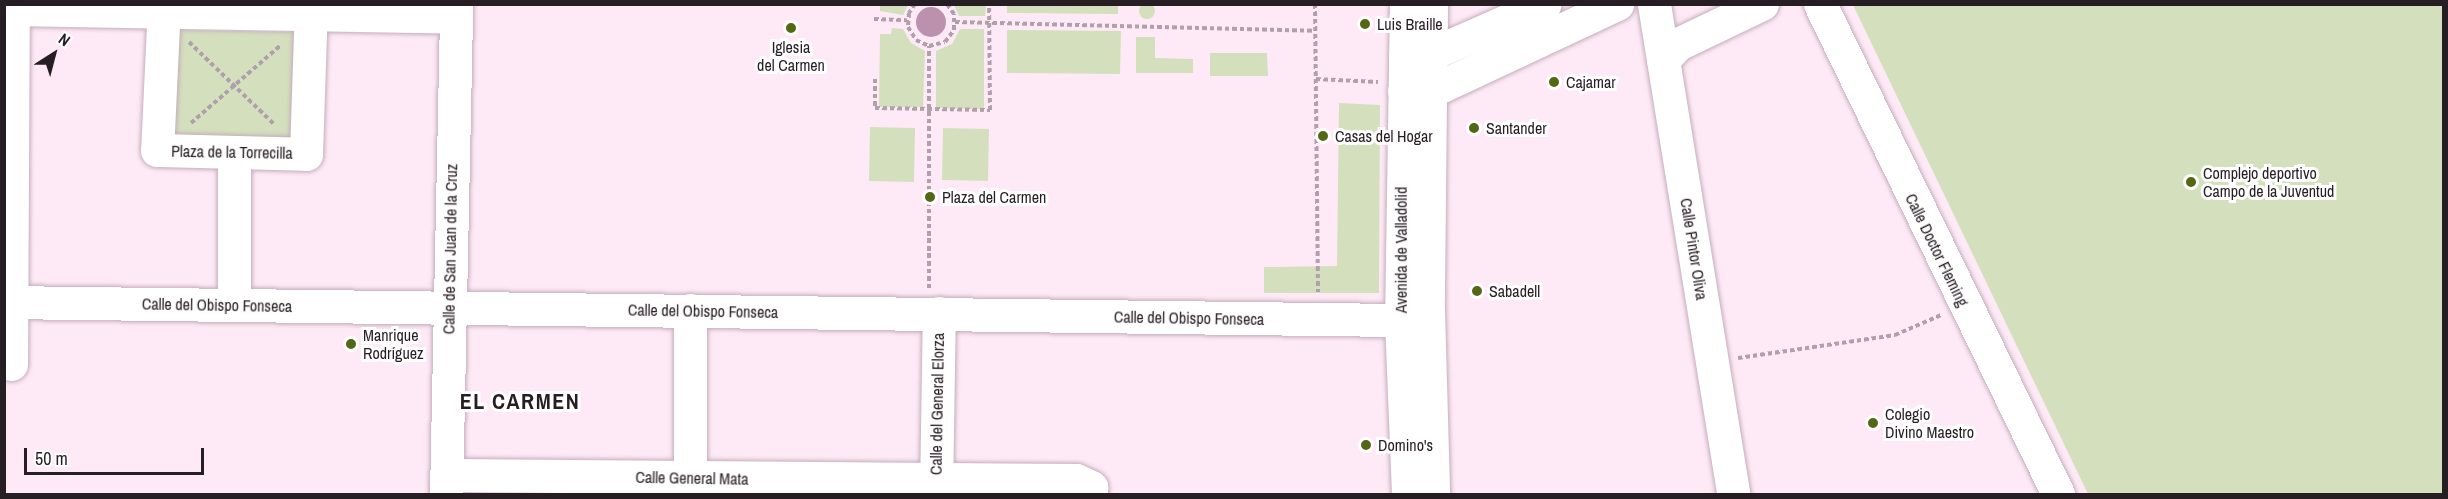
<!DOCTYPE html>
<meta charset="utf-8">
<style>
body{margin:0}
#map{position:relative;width:2448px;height:499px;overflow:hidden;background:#feeaf6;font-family:"Archivo Narrow",sans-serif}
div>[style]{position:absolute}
.green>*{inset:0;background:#d4e0bd}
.round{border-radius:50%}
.water>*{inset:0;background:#bc91ad}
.path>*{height:4px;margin-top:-2px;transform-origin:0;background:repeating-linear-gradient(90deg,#b0a0aa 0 4.5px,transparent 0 7.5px)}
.roads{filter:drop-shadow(0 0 2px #c5adbc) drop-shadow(0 0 2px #c5adbc)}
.minor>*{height:33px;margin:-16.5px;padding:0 16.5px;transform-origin:16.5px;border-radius:16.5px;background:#fff}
.major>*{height:33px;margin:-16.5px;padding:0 16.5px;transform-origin:16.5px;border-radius:16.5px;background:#fff}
.dots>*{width:16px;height:16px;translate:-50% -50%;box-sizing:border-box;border:3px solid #fefefe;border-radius:50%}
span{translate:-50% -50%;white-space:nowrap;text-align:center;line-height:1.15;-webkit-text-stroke:6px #fefefe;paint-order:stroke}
.poi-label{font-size:16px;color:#271e24}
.left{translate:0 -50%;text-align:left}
.street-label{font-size:16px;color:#271e24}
.district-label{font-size:22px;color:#271e24;font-weight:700;letter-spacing:1.5px}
.frame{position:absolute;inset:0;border:6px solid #271e24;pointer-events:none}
.north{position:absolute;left:24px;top:24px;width:60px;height:60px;-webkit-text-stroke:4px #fefefe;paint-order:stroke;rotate:36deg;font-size:16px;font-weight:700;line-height:24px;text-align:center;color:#271e24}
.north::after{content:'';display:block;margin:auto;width:21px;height:27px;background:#271e24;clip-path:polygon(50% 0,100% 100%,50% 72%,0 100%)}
.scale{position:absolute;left:24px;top:448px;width:180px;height:27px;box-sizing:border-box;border:3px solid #271e24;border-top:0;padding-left:8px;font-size:18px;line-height:21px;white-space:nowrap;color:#271e24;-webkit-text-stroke:4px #fefefe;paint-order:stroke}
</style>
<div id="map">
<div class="green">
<div class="round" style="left:1139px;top:3px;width:16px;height:16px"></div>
<div style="clip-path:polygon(880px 5px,880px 4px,908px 5px,903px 15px,880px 11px)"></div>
<div style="clip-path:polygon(954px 5px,986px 5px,985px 16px,959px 16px)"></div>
<div style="clip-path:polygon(1007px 5px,1118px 5px,1118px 14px,1007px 13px)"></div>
<div style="clip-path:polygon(1853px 5px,2443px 5px,2443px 494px,2088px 494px)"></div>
<div style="clip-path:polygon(892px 28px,903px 29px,911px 43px,925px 51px,923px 107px,879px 107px,880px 34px,891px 34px)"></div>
<div style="clip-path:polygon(960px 29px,984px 29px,984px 109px,936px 108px,936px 51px,952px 44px)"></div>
<div style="clip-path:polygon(177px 30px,296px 32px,294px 143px,170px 141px)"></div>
<div style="clip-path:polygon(1007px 30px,1121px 31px,1120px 74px,1007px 73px)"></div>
<div style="clip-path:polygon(1136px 37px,1155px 37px,1155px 58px,1193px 59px,1193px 73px,1136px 73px)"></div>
<div style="clip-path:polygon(1210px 53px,1267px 53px,1268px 76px,1210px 76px)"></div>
<div style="clip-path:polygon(1339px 103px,1380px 105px,1379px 293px,1264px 293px,1264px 267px,1337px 266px)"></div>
<div style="clip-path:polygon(870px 127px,915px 128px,914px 182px,869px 181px)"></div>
<div style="clip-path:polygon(943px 128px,989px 129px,988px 181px,942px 180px)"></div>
</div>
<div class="water">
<div class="round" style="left:916px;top:7px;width:30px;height:30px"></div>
</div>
<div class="path">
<div style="left:915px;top:4px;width:11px;rotate:124deg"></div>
<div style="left:909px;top:13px;width:14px;rotate:94deg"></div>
<div style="left:908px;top:27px;width:15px;rotate:58deg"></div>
<div style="left:916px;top:40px;width:14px;rotate:25deg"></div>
<div style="left:929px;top:46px;width:16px;rotate:-14deg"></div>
<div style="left:945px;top:42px;width:15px;rotate:-53deg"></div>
<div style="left:954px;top:30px;width:16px;rotate:-90deg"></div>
<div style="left:954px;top:14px;width:12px;rotate:-125deg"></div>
<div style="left:1315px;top:4px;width:288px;rotate:89.4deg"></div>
<div style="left:874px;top:19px;width:33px;rotate:2deg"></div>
<div style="left:955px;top:22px;width:360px;rotate:1.4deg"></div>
<div style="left:189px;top:42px;width:118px;rotate:44deg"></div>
<div style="left:875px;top:79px;width:29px;rotate:90deg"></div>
<div style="left:875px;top:108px;width:115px;rotate:1deg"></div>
<div style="left:990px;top:110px;width:106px;rotate:-90.5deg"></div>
<div style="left:1316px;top:79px;width:62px;rotate:2.8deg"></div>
<div style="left:191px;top:123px;width:119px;rotate:-40.9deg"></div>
<div style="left:929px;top:288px;width:242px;rotate:-90deg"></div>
<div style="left:1738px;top:358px;width:159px;rotate:-8.3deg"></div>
<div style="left:1895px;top:335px;width:50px;rotate:-23.5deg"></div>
</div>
<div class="roads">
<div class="minor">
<div style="left:164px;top:4px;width:146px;rotate:92.7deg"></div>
<div style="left:157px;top:150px;width:149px;rotate:1.5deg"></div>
<div style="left:306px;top:154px;width:150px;rotate:-88.1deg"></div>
<div style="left:1654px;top:4px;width:496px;rotate:80.8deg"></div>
<div style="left:1820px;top:4px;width:545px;rotate:64.09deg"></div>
<div style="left:12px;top:9px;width:444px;rotate:1deg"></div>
<div style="left:1405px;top:54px;width:26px"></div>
<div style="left:1431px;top:54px;width:124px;rotate:-23.7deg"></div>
<div style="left:1663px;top:60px;width:22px;rotate:-47deg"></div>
<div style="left:1678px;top:44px;width:93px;rotate:-25.5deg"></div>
<div style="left:1404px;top:91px;width:25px;rotate:2deg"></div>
<div style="left:1429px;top:92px;width:208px;rotate:-25.1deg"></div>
<div style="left:234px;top:153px;width:152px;rotate:90deg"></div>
<div style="left:4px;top:302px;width:1397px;rotate:0.74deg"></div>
<div style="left:11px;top:364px;width:360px;rotate:-89.7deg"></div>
<div style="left:447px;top:475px;width:629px;rotate:0.46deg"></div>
<div style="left:1076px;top:480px;width:17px;rotate:25deg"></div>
<div style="left:1091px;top:487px;width:7px;rotate:90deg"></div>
<div style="left:446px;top:494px;width:490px;rotate:-88.8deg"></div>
<div style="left:690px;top:494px;width:184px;rotate:-90deg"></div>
<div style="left:936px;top:494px;width:181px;rotate:-89.1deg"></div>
</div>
<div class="major">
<div style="left:1406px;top:4px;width:316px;rotate:90.9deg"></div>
<div style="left:1401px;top:320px;width:174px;rotate:87.7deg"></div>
<div style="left:1431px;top:4px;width:306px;rotate:90.6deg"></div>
<div style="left:1428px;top:310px;width:184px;rotate:88.4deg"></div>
</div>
</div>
<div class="dots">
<div style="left:1365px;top:24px;background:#536714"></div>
<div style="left:791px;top:28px;background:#536714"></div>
<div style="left:1554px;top:82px;background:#536714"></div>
<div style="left:1474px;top:128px;background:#536714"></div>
<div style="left:1323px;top:136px;background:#536714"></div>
<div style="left:2191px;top:182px;background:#536714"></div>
<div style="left:930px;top:197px;background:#536714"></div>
<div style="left:1477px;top:291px;background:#536714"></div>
<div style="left:351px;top:344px;background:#536714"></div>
<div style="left:1873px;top:423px;background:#536714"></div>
<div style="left:1366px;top:445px;background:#536714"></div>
</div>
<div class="poi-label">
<span class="left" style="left:1377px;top:24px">Luis Braille</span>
<span style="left:791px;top:56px">Iglesia<br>del Carmen</span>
<span class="left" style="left:1566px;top:82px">Cajamar</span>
<span class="left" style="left:1486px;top:128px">Santander</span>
<span class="left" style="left:1335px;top:136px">Casas del Hogar</span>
<span class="left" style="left:2203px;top:182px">Complejo deportivo<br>Campo de la Juventud</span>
<span class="left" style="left:942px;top:197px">Plaza del Carmen</span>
<span class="left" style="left:1489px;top:291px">Sabadell</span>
<span class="left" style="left:363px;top:344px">Manrique<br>Rodríguez</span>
<span class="left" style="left:1885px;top:423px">Colegio<br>Divino Maestro</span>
<span class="left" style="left:1378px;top:445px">Domino's</span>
</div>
<div class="street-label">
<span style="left:232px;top:152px;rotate:1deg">Plaza de la Torrecilla</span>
<span style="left:450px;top:249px;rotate:-89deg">Calle de San Juan de la Cruz</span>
<span style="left:1694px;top:249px;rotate:81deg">Calle Pintor Oliva</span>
<span style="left:1401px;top:250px;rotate:-90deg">Avenida de Valladolid</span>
<span style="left:1937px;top:250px;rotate:64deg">Calle Doctor Fleming</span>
<span style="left:217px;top:305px;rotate:1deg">Calle del Obispo Fonseca</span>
<span style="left:703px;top:311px;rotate:1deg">Calle del Obispo Fonseca</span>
<span style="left:1189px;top:318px;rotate:1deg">Calle del Obispo Fonseca</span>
<span style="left:937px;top:404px;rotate:-89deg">Calle del General Elorza</span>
<span style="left:692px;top:478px;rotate:1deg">Calle General Mata</span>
</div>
<div class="district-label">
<span style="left:520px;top:402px">EL CARMEN</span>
</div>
<div class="frame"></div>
<div class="north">N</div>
<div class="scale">50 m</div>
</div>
